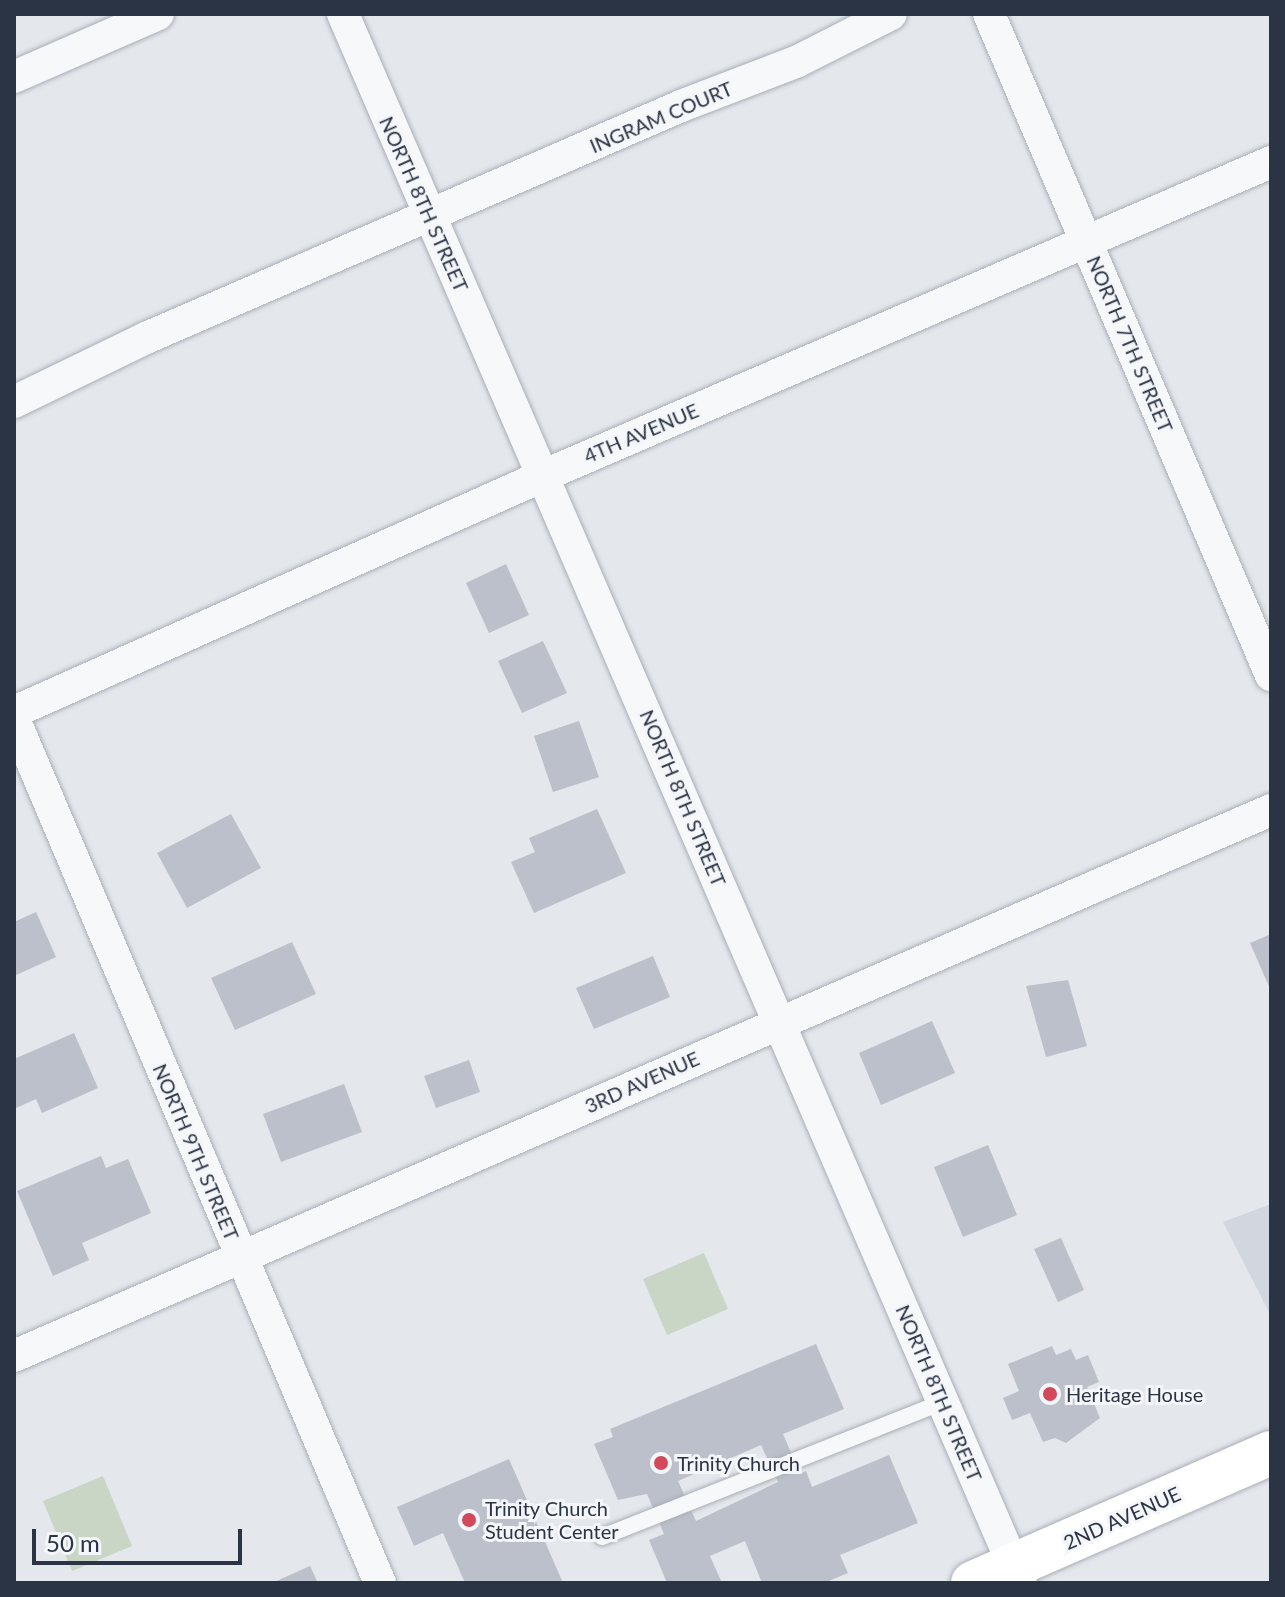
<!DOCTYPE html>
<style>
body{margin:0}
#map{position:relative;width:1285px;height:1597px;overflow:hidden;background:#e4e7ec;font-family:Lato,sans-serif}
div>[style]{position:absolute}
.built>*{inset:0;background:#d2d6de}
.green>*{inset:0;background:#c9d6c5}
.building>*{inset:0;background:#bbc0ca}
.roads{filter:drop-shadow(0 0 2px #a9aeb7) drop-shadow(0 0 2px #a9aeb7)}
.lane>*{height:16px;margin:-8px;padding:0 8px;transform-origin:8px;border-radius:8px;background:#f7f8fa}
.street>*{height:32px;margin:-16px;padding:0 16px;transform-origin:16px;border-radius:16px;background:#f7f8fa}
.primary>*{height:44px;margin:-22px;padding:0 22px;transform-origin:22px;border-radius:22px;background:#fff}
.dots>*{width:22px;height:22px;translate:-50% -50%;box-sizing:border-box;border:4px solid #f4f6f9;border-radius:50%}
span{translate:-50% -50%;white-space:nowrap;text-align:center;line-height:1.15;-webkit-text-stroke:6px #f4f6f9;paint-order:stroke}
.street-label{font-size:20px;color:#2b3445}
.poi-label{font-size:20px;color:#2b3445}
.left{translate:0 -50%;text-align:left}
.frame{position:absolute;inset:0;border:16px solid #2b3445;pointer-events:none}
.scale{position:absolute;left:32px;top:1529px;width:210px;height:36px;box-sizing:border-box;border:4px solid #2b3445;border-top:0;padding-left:10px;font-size:24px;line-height:28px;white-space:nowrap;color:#2b3445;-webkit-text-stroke:6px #f4f6f9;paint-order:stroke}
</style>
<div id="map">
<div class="built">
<div style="clip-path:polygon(1271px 1204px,1271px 1316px,1223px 1222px)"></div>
</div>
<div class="green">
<div style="clip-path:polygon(704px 1253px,728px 1309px,667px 1335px,643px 1279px)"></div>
<div style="clip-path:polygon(103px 1476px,132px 1546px,72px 1571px,43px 1501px)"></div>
</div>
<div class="building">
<div style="clip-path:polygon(506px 564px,529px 615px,489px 633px,466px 583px)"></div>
<div style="clip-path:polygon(543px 641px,567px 693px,522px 713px,498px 661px)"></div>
<div style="clip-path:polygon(579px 721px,599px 777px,553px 792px,534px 736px)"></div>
<div style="clip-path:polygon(597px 809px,626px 873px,534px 913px,511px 862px,535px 852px,529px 838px)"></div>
<div style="clip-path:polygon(231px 814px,261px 868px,187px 908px,157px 853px)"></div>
<div style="clip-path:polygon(36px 912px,56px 957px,14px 976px,14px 922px)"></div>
<div style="clip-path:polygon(1271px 934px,1271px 991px,1250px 943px)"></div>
<div style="clip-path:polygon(292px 942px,316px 994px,235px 1030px,211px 978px)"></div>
<div style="clip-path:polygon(653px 956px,670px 997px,594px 1029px,576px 988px)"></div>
<div style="clip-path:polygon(1068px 980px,1087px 1046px,1046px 1057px,1026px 986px)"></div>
<div style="clip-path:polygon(932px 1021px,955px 1073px,881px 1105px,859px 1053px)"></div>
<div style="clip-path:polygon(74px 1033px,98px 1088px,42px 1113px,36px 1099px,14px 1109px,14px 1059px)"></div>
<div style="clip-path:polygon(469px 1060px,480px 1092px,436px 1108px,424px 1076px)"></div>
<div style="clip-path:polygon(344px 1084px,362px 1132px,281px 1162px,263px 1114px)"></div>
<div style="clip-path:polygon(988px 1145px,1017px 1215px,963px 1237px,934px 1167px)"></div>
<div style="clip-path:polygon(101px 1156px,106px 1168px,128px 1159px,151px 1213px,82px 1243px,89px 1260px,53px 1276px,17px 1191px)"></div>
<div style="clip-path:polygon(1061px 1238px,1084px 1290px,1058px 1302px,1034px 1249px)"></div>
<div style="clip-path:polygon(evenodd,816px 1344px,844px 1409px,783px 1434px,800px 1474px,806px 1471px,812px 1487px,889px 1455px,918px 1523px,840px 1555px,848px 1573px,824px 1583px,762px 1583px,745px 1541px,710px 1556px,722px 1583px,667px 1583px,649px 1540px,664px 1534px,647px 1494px,618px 1500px,594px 1444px,613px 1437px,610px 1429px,816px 1344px,761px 1445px,778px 1482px,696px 1521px,678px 1481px,761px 1445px)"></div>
<div style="clip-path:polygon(1052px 1346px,1056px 1355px,1071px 1349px,1076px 1360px,1088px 1355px,1099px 1382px,1087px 1387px,1100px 1418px,1066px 1443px,1055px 1438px,1043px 1442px,1030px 1413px,1012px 1420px,1003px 1398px,1019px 1391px,1008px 1364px)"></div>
<div style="clip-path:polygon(509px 1459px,563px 1583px,465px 1583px,443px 1533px,414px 1546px,397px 1507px)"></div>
<div style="clip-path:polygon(310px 1566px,318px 1583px,272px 1583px)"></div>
</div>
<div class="roads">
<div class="lane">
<div style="left:602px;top:1537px;width:367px;rotate:-21.6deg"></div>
</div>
<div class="street">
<div style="left:343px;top:14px;width:1709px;rotate:66.63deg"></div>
<div style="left:989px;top:14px;width:719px;rotate:66.9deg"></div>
<div style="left:14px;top:77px;width:157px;rotate:-23.6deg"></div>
<div style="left:14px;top:402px;width:147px;rotate:-25.9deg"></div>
<div style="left:146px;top:338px;width:583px;rotate:-23.44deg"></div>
<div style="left:681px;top:106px;width:125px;rotate:-21deg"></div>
<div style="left:798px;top:61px;width:104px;rotate:-26.8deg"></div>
<div style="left:14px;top:712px;width:581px;rotate:-24.05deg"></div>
<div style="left:545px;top:475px;width:791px;rotate:-23.32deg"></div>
<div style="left:14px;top:719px;width:938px;rotate:67.04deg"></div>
<div style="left:14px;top:1356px;width:1370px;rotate:-23.48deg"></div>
</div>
<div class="primary">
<div style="left:973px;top:1583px;width:325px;rotate:-23.6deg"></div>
</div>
</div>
<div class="dots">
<div style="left:1050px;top:1394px;background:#d1495b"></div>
<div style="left:661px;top:1463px;background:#d1495b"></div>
<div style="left:469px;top:1520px;background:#d1495b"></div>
</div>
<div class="street-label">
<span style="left:661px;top:117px;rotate:-23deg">INGRAM COURT</span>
<span style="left:424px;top:204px;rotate:66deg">NORTH 8TH STREET</span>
<span style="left:1130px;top:344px;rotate:67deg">NORTH 7TH STREET</span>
<span style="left:641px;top:433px;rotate:-23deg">4TH AVENUE</span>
<span style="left:683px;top:798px;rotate:67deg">NORTH 8TH STREET</span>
<span style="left:642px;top:1082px;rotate:-24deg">3RD AVENUE</span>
<span style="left:196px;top:1152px;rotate:67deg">NORTH 9TH STREET</span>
<span style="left:939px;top:1393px;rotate:67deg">NORTH 8TH STREET</span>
<span style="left:1122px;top:1518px;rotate:-24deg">2ND AVENUE</span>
</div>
<div class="poi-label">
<span class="left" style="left:1066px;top:1394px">Heritage House</span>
<span class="left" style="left:677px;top:1463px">Trinity Church</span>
<span class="left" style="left:485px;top:1520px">Trinity Church<br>Student Center</span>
</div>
<div class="frame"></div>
<div class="scale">50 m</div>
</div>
